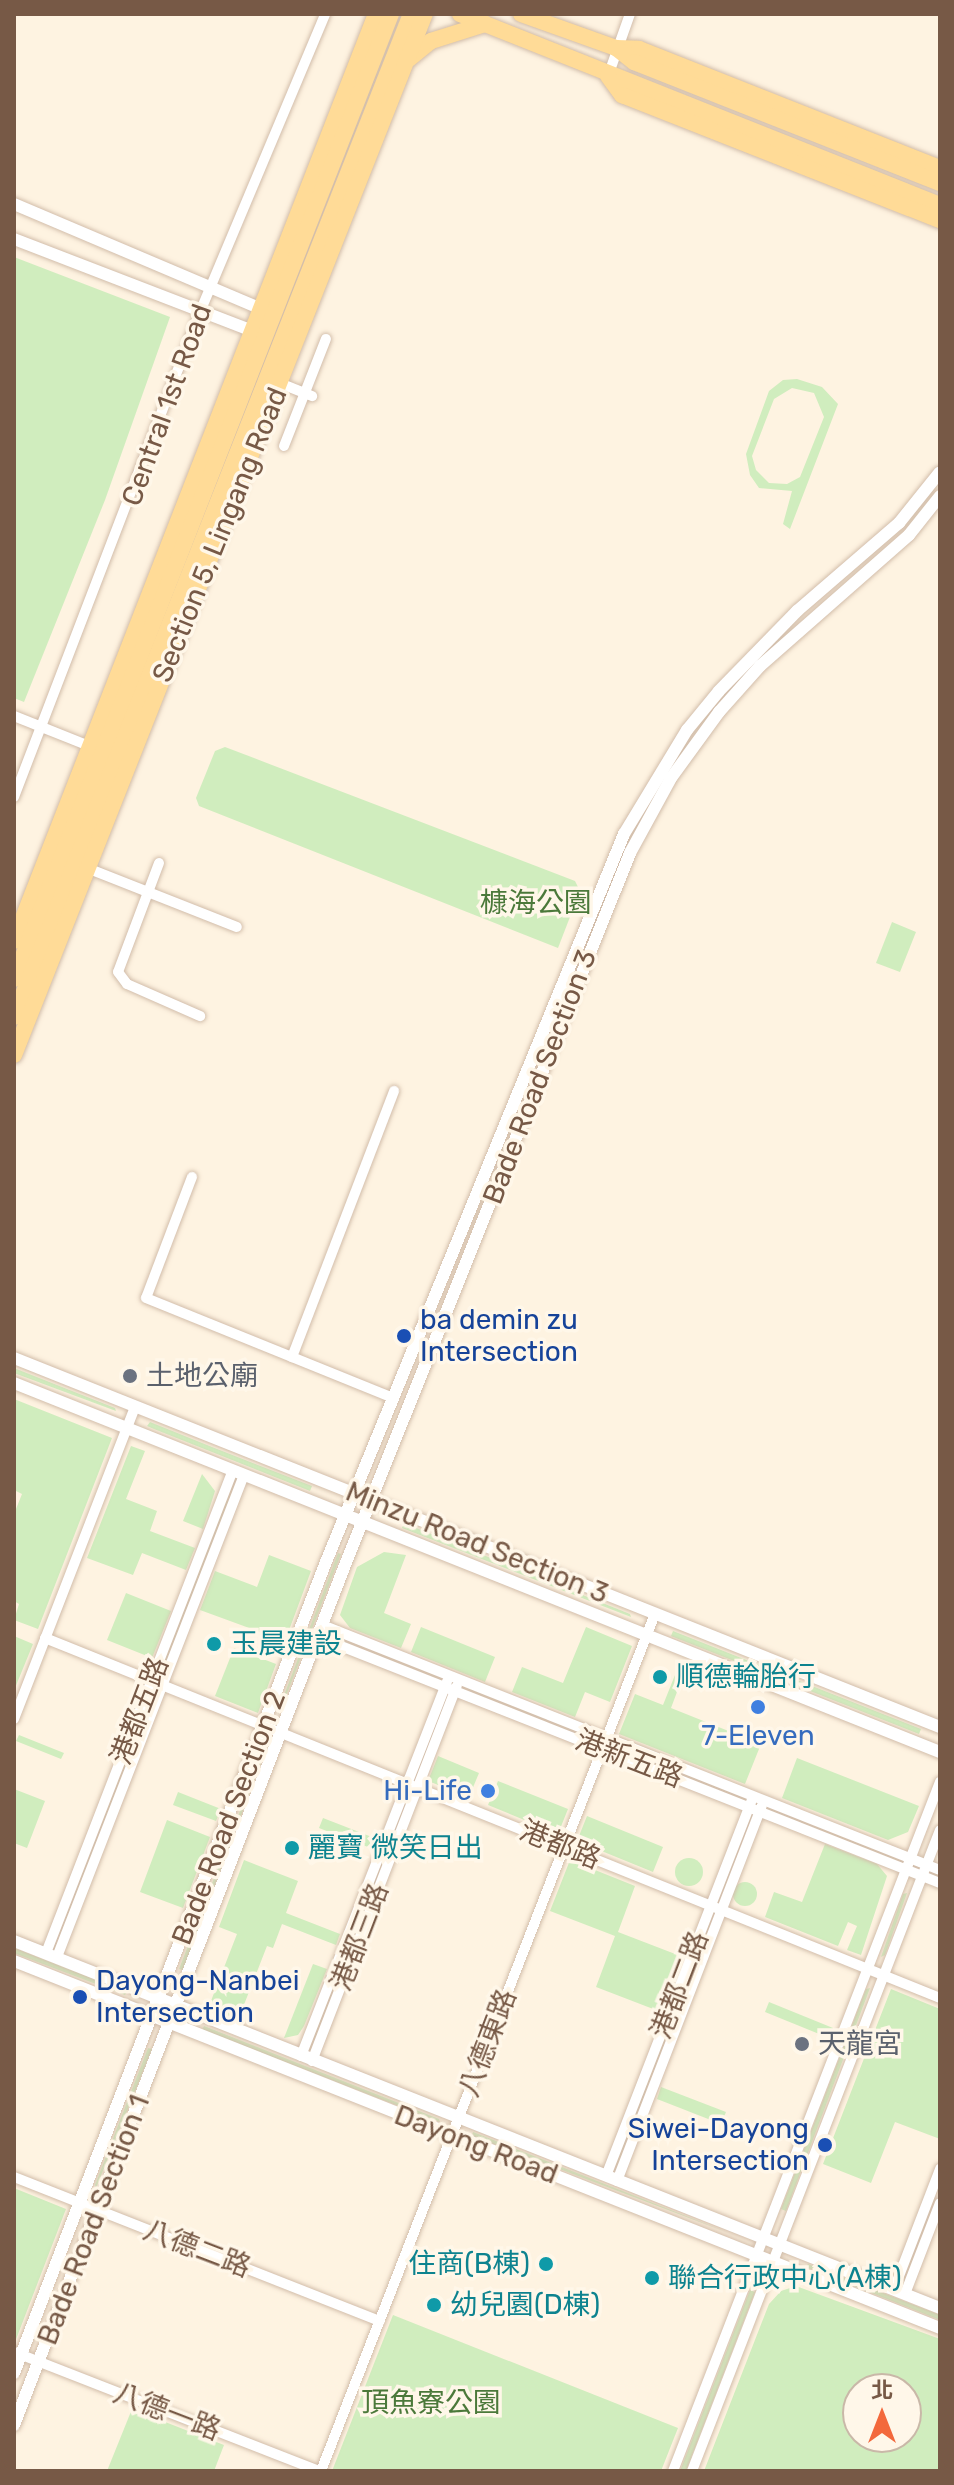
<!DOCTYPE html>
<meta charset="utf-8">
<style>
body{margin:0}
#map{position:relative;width:954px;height:2485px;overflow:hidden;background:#fef3e1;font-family:Rubik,"Noto Sans TC",sans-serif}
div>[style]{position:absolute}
.green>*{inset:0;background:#d0edbe}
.round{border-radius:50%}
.roads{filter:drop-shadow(0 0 2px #d2bdaa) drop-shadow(0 0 2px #d2bdaa)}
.minor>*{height:10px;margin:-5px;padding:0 5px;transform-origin:5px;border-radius:5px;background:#fff}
.tertiary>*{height:12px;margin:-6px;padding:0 6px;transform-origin:6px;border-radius:6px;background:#fff}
.primary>*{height:16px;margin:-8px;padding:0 8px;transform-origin:8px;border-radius:8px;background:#ffdb97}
.dots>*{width:22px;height:22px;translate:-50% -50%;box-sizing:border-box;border:4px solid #fff7e9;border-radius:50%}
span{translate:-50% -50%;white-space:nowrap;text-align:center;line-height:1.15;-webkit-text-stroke:7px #fff7e9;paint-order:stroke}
.street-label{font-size:28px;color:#775946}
.park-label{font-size:28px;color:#4b793a}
.transit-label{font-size:28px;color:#164399}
.left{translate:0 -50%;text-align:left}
.right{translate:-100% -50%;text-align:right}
.worship-label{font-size:28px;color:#5b616d}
.culture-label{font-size:28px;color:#0d838f}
.shop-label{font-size:28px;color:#366cbe}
.frame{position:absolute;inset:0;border:16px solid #775946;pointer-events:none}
.north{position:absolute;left:842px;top:2373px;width:80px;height:80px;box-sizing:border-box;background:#fff7e9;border:2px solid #c9b8a8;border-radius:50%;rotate:0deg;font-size:22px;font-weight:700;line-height:32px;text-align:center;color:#775946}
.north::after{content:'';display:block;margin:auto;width:28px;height:36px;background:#f3693c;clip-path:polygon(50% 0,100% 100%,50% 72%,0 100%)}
</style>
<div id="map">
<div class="green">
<div style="clip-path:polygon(14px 257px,170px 317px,105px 500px,24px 702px,14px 698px)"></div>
<div style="clip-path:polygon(evenodd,797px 379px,822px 387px,838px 404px,790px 529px,783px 524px,792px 491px,759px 488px,750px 475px,746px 454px,769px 391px,783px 380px,797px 379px,792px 388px,814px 393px,824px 417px,800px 477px,787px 484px,769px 483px,756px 470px,752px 456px,774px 399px,792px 388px)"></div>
<div style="clip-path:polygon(225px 747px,575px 881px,580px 891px,558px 948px,199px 806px,196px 798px,215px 751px)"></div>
<div style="clip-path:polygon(892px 922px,916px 932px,900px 972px,876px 963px)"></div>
<div style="clip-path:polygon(14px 1368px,115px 1408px,116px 1411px,14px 1373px)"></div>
<div style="clip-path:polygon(14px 1399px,112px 1438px,38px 1629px,14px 1620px,19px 1604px,14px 1601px,14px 1514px,22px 1494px,14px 1490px)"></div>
<div style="clip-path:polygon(150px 1422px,212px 1447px,312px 1486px,310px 1491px,154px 1429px,147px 1426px)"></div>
<div style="clip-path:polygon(131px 1446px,145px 1451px,126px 1499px,157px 1511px,150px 1531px,195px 1548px,186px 1570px,142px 1553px,133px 1575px,87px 1558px)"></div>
<div style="clip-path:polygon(202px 1474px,215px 1491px,203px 1529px,183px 1521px)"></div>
<div style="clip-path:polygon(226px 1500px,229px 1501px,164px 1668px,162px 1666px)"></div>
<div style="clip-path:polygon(404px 1523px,630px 1614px,631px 1617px,402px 1528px)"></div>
<div style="clip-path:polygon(384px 1552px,406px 1555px,384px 1613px,411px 1624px,401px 1648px,350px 1628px,340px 1615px,357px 1567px)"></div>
<div style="clip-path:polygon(338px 1553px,341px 1554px,279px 1714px,278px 1711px)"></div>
<div style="clip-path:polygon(269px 1555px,311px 1571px,285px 1641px,200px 1610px,215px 1571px,257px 1587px)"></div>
<div style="clip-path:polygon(126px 1593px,171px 1611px,152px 1658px,107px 1640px)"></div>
<div style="clip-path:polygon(421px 1627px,495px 1657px,485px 1682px,411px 1652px)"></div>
<div style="clip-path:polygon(586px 1627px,632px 1646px,610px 1702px,585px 1692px,575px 1717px,512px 1692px,522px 1667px,563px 1683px)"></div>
<div style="clip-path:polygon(673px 1631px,921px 1729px,919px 1734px,671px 1636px)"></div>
<div style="clip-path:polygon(14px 1636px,33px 1644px,15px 1688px,14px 1687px)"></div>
<div style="clip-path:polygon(234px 1648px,276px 1664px,258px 1713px,215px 1696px)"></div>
<div style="clip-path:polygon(679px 1665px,686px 1668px,671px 1708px,761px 1744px,745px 1784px,619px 1734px,635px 1694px,663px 1705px)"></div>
<div style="clip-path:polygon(152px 1698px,61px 1934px,59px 1935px,150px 1699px)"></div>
<div style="clip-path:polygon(19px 1735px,64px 1753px,61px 1759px,16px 1741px)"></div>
<div style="clip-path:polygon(268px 1744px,183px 1970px,179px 1969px,265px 1746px)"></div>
<div style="clip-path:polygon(438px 1756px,479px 1773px,469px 1797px,428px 1781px)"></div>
<div style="clip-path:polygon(797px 1758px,919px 1806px,908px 1832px,888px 1840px,782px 1798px)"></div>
<div style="clip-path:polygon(498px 1781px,568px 1809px,558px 1834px,488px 1805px)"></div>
<div style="clip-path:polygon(14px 1789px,45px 1801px,27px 1848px,14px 1843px)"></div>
<div style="clip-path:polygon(178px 1792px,221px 1809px,216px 1821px,173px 1805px)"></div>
<div style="clip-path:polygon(405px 1801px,407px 1803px,313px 2040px,313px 2038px)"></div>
<div style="clip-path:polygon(587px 1816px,663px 1847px,653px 1872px,577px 1841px)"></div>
<div style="clip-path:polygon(323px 1818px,377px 1839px,373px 1849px,319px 1828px)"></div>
<div style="clip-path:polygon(167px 1820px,210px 1837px,183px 1908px,140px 1892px)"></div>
<div style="clip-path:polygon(825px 1844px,877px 1864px,887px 1876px,861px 1955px,847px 1950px,857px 1926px,848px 1922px,838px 1946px,765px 1917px,774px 1892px,802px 1902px)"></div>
<div class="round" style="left:675px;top:1858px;width:28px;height:28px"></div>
<div style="clip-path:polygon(244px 1860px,298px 1881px,286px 1913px,340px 1934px,336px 1945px,282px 1924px,273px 1948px,267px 1946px,238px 2020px,209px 2006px,237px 1934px,219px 1927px)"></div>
<div style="clip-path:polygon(570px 1860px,635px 1886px,618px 1932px,683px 1957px,661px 2012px,596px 1987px,615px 1936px,550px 1911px)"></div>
<div class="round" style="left:733px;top:1882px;width:24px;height:24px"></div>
<div style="clip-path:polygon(907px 1893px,885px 1955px,881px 1957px,903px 1894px)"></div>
<div style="clip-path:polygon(710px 1923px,711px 1925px,618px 2160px,618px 2158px)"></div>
<div style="clip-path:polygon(14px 1948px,127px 1992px,125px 1995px,14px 1953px)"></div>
<div style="clip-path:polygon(313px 1964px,327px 1969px,304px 2026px,298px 2035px,284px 2038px)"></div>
<div style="clip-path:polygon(870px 1988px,786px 2211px,781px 2209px,866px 1989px)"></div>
<div style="clip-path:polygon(891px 1989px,940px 2009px,940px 2139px,895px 2122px,871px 2183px,823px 2164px)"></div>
<div style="clip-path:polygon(769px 2002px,833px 2028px,829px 2038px,765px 2012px)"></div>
<div style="clip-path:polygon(204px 2026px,439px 2119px,440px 2122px,202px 2030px)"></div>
<div style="clip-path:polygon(148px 2048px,152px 2049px,96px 2188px,95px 2185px)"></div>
<div style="clip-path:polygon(661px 2087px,726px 2112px,721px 2124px,657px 2099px)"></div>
<div style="clip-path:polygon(473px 2132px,729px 2233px,472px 2136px)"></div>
<div style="clip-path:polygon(14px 2188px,66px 2209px,15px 2342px,14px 2341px)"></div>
<div style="clip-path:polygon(808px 2264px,940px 2315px,940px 2320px,806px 2267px)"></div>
<div style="clip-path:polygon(evenodd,796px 2286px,940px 2339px,940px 2471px,704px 2471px,769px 2304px,781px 2291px,796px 2286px,858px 2389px,906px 2389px,906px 2437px,858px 2437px,858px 2389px)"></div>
<div style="clip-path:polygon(750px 2290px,755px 2292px,686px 2471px,680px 2471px)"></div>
<div style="clip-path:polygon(393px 2315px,678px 2428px,661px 2471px,332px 2471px)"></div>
<div style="clip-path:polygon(132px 2409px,224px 2445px,214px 2471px,107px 2471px)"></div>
</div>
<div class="roads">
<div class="minor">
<div style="left:608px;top:76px;width:66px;rotate:-70.5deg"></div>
<div style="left:277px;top:382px;width:38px;rotate:22deg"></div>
<div style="left:284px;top:446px;width:115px;rotate:-68.6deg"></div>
<div style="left:14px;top:716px;width:86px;rotate:21.8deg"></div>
<div style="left:14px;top:797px;width:519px;rotate:-69.02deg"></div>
<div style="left:200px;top:312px;width:323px;rotate:-67.2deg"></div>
<div style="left:159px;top:863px;width:116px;rotate:110.6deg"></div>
<div style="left:118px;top:972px;width:15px;rotate:53deg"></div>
<div style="left:127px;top:984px;width:80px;rotate:23.7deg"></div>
<div style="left:87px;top:868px;width:161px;rotate:21.5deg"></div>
<div style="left:192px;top:1177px;width:129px;rotate:110.8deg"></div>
<div style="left:146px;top:1298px;width:266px;rotate:22deg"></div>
<div style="left:292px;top:1357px;width:285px;rotate:-69deg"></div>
<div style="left:322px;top:1625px;width:665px;rotate:21.63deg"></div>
<div style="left:318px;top:1637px;width:669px;rotate:21.58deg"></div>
<div style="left:45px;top:1638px;width:965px;rotate:21.91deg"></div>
<div style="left:14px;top:1719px;width:335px;rotate:-68.8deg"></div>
<div style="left:46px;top:1953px;width:518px;rotate:-68.84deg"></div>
<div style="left:57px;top:1957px;width:517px;rotate:-68.8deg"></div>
<div style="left:301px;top:2056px;width:402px;rotate:-68.7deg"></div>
<div style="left:312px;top:2061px;width:402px;rotate:-68.9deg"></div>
<div style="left:606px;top:2176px;width:403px;rotate:-68.8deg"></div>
<div style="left:14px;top:2177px;width:393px;rotate:21.5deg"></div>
<div style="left:617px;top:2181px;width:402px;rotate:-68.9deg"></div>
<div style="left:894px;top:2289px;width:129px;rotate:-69deg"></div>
<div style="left:905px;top:2294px;width:97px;rotate:-69deg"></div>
<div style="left:14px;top:2352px;width:327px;rotate:21.3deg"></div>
<div style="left:321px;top:2471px;width:920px;rotate:-68.71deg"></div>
<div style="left:673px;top:2471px;width:739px;rotate:-68.82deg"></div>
<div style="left:692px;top:2471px;width:687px;rotate:-68.85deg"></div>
</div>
<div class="tertiary">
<div style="left:14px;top:204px;width:274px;rotate:23deg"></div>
<div style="left:14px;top:239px;width:261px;rotate:21.1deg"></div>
<div style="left:14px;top:1358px;width:997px;rotate:21.73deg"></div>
<div style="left:14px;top:1383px;width:997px;rotate:21.73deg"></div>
<div style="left:14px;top:1941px;width:996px;rotate:21.62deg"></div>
<div style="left:14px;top:1961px;width:996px;rotate:21.62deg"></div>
<div style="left:14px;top:2373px;width:869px;rotate:-68.96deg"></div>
<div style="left:326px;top:1562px;width:787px;rotate:-67.74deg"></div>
<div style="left:624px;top:834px;width:122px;rotate:-58.8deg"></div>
<div style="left:687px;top:730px;width:50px;rotate:-50.6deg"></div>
<div style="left:719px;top:691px;width:112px;rotate:-45.7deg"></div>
<div style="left:797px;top:611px;width:135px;rotate:-40.8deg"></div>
<div style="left:899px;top:523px;width:65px;rotate:-51.2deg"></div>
<div style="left:14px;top:2425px;width:916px;rotate:-68.95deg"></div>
<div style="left:343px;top:1570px;width:772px;rotate:-68.18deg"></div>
<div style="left:630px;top:853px;width:85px;rotate:-61.3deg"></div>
<div style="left:671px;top:778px;width:82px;rotate:-54deg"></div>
<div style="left:719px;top:712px;width:62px;rotate:-48.3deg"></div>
<div style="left:760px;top:666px;width:198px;rotate:-41.3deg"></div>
<div style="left:909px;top:535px;width:50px;rotate:-51.5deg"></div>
</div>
<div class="primary">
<div style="left:460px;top:14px;width:517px;rotate:21.7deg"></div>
<div style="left:521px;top:14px;width:101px;rotate:19.7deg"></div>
<div style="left:616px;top:48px;width:23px;rotate:2deg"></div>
<div style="left:639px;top:49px;width:324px;rotate:21.6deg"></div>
<div style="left:616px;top:48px;width:23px;rotate:38deg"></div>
<div style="left:634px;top:62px;width:329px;rotate:21.6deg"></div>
<div style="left:409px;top:59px;width:28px;rotate:-39deg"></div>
<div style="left:431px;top:41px;width:57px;rotate:-17.5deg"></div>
<div style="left:608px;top:76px;width:24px;rotate:54deg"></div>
<div style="left:622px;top:95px;width:342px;rotate:21.5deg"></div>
<div style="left:14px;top:941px;width:995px;rotate:-68.67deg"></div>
<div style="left:14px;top:979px;width:1036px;rotate:-68.66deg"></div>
<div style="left:14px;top:1017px;width:1079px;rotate:-68.41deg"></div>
<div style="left:14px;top:1055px;width:1119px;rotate:-68.46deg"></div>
</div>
</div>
<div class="dots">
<div style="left:404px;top:1336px;background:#1a4fb4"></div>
<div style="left:130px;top:1376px;background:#6b7280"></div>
<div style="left:214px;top:1644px;background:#0f9aa8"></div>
<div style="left:660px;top:1677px;background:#0f9aa8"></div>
<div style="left:758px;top:1707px;background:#3f7fe0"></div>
<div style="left:488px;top:1791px;background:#3f7fe0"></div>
<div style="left:292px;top:1848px;background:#0f9aa8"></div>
<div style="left:80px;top:1997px;background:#1a4fb4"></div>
<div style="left:802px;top:2044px;background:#6b7280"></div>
<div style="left:825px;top:2145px;background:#1a4fb4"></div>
<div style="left:546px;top:2264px;background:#0f9aa8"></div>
<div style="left:652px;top:2278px;background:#0f9aa8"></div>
<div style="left:434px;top:2305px;background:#0f9aa8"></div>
</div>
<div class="street-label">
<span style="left:167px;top:405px;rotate:-70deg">Central 1st Road</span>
<span style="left:220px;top:535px;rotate:-68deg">Section 5, Lingang Road</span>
<span style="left:540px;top:1077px;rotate:-69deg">Bade Road Section 3</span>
<span style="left:477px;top:1543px;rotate:22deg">Minzu Road Section 3</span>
<span style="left:140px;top:1711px;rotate:-69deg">港都五路</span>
<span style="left:629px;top:1759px;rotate:21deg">港新五路</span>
<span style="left:229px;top:1818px;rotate:-69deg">Bade Road Section 2</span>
<span style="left:560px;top:1845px;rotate:22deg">港都路</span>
<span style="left:360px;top:1937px;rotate:-69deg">港都三路</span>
<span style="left:680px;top:1985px;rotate:-69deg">港都二路</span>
<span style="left:488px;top:2043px;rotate:-69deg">八德東路</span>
<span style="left:476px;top:2145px;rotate:21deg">Dayong Road</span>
<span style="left:94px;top:2220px;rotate:-69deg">Bade Road Section 1</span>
<span style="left:197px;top:2249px;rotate:21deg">八德二路</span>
<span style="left:167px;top:2412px;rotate:21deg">八德一路</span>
</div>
<div class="park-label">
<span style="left:536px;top:903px">槺海公園</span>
<span style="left:431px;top:2403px">頂魚寮公園</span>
</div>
<div class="transit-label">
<span class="left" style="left:420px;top:1336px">ba demin zu<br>Intersection</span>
<span class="left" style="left:96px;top:1997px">Dayong-Nanbei<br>Intersection</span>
<span class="right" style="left:809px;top:2145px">Siwei-Dayong<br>Intersection</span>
</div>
<div class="worship-label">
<span class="left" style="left:146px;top:1376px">土地公廟</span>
<span class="left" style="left:818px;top:2044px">天龍宮</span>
</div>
<div class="culture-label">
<span class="left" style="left:230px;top:1644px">玉晨建設</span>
<span class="left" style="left:676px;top:1677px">順德輪胎行</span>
<span class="left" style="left:308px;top:1848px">麗寶 微笑日出</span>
<span class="right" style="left:530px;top:2264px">住商(B棟)</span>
<span class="left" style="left:668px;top:2278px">聯合行政中心(A棟)</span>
<span class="left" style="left:450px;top:2305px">幼兒園(D棟)</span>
</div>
<div class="shop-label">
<span style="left:758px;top:1736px">7-Eleven</span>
<span class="right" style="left:472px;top:1791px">Hi-Life</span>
</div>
<div class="frame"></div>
<div class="north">北</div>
</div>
